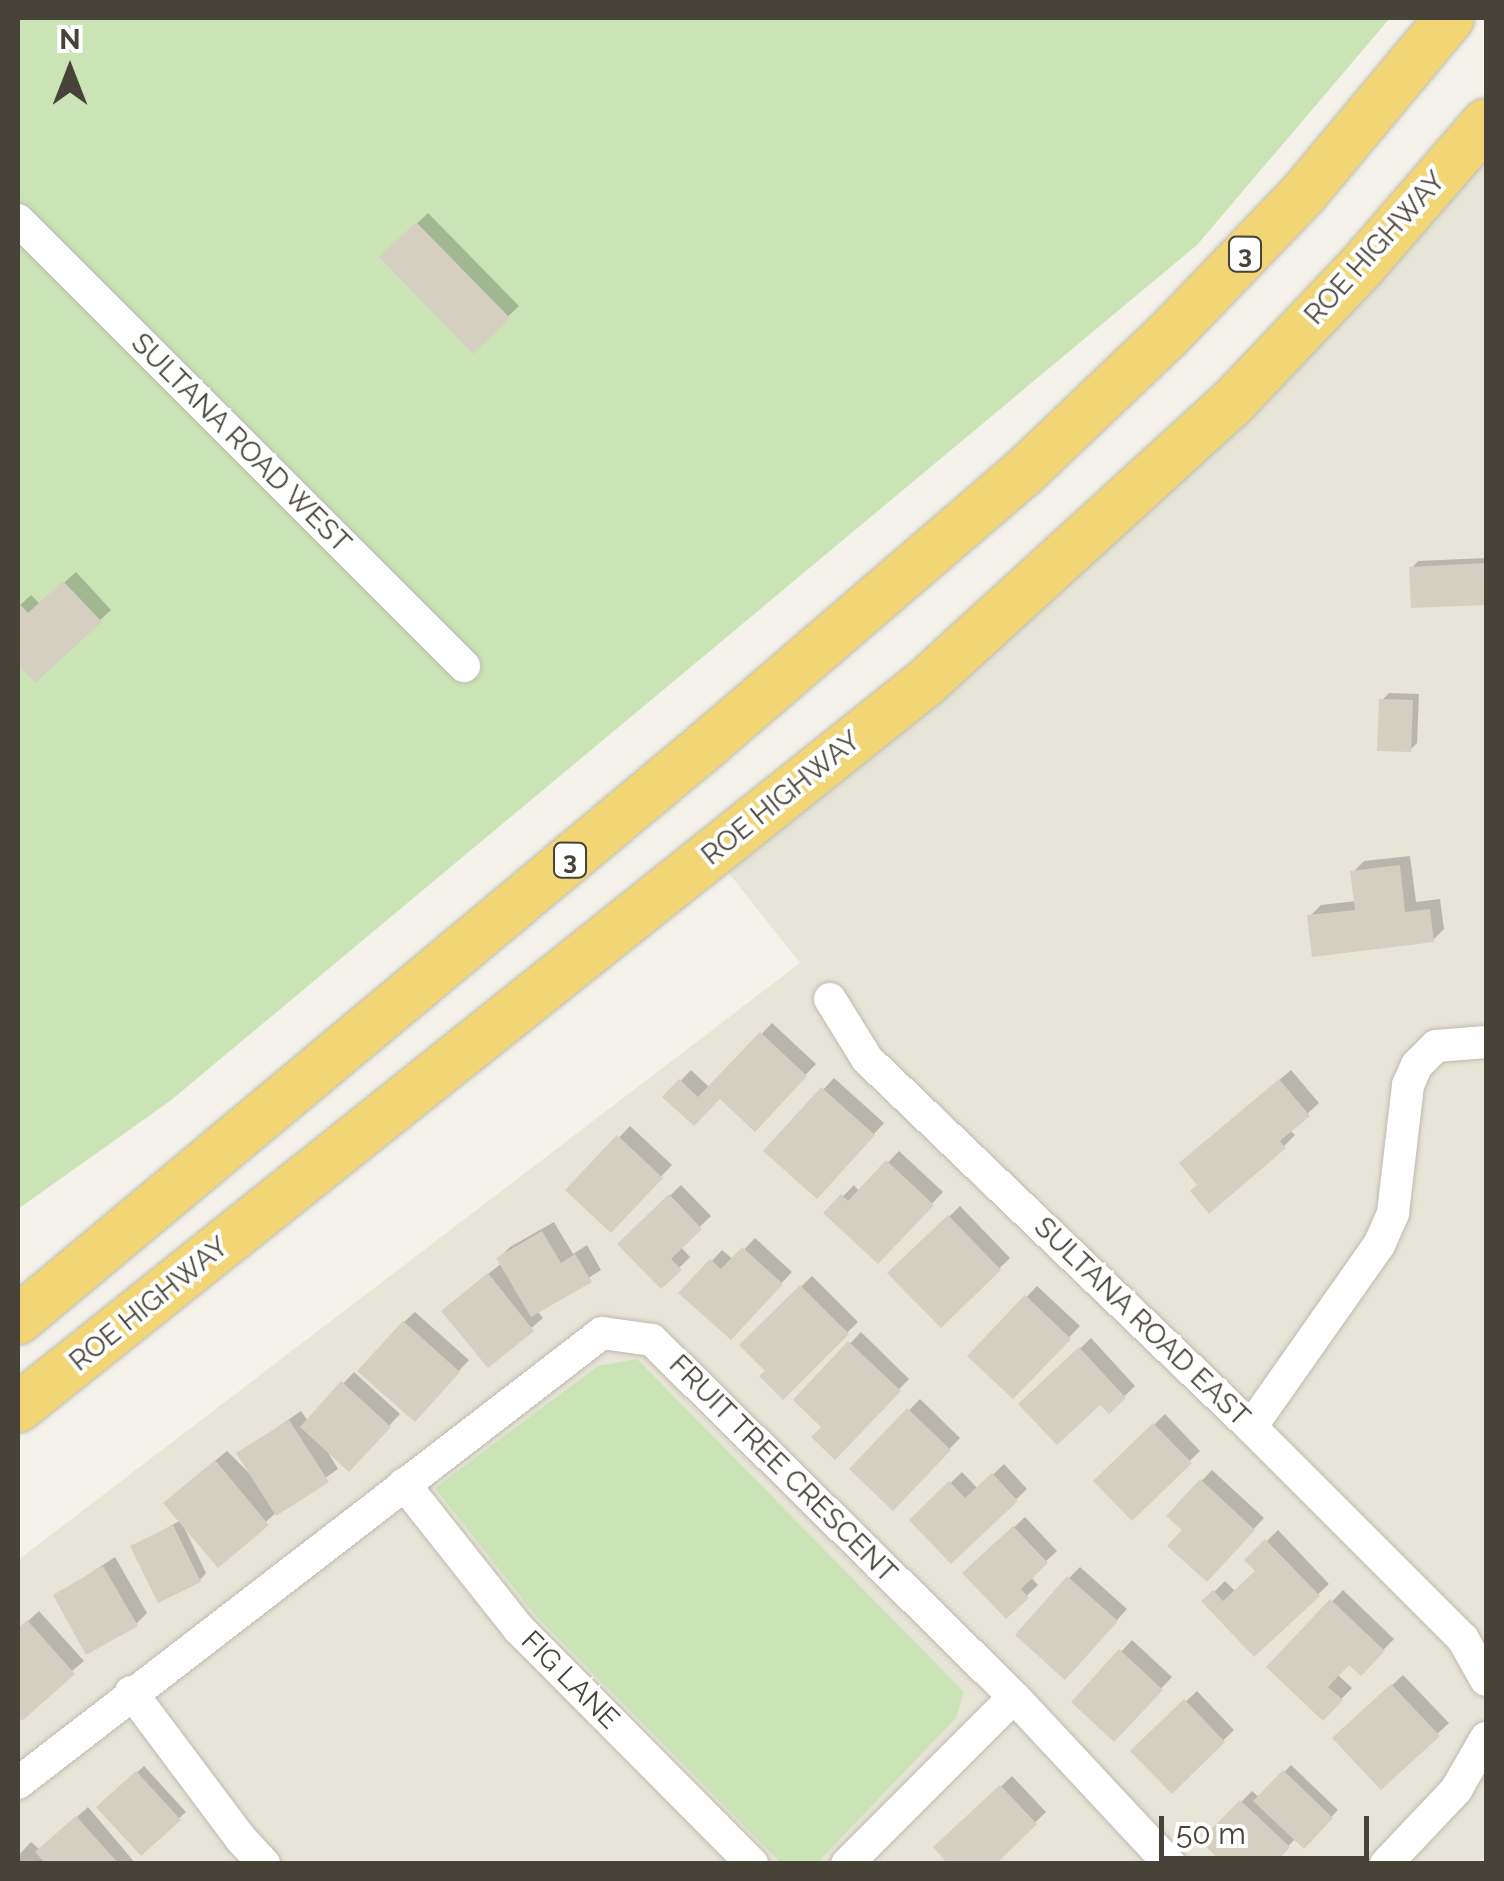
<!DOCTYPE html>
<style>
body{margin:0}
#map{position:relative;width:1504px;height:1881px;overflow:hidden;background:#f4f2ea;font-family:Raleway,sans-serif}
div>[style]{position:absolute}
.residential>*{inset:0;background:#e7e4d8}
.green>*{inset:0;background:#cae4b6}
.shadow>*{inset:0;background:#0003}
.building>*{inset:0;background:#d4cfc0}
.roads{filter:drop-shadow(0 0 2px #bebaad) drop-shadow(0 0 2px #bebaad)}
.minor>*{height:32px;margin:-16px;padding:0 16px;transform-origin:16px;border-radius:16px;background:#fff}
.highway>*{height:48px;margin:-24px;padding:0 24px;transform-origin:24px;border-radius:24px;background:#f2d676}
span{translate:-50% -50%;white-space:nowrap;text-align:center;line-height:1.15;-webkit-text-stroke:8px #fff;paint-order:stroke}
.shield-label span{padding:2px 8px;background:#fff;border:2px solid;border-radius:8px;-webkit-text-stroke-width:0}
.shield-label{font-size:25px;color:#474338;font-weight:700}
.street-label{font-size:28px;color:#474338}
.frame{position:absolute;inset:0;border:20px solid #474338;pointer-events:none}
.north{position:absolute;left:20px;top:20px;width:100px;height:100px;-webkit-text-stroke:8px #fff;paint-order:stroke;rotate:0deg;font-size:28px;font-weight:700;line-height:40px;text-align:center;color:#474338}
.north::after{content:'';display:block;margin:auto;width:35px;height:45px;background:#474338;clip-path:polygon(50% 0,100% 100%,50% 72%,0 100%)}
.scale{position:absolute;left:1159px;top:1816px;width:210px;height:45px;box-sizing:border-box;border:5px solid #474338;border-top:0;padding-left:12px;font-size:30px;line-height:35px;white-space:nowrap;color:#474338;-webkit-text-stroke:8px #fff;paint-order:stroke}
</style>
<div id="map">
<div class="residential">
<div style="clip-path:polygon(1486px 123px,1486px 1863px,18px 1864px,18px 1560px,800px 963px,713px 853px,924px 684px)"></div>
</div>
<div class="green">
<div style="clip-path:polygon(18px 18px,1390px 18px,1197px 245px,170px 1101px,18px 1209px)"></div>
<div style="clip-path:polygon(637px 1359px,964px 1692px,956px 1718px,817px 1863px,781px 1863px,536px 1616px,435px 1488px,598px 1366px)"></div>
</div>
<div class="shadow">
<div style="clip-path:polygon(428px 213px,519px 306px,473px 350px,382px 257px)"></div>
<div style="clip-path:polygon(1486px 558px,1486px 603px,1413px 606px,1412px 568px,1418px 561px)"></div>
<div style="clip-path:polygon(76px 572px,111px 610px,36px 679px,18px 660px,18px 607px,31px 595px,40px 604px)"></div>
<div style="clip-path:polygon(1389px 693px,1419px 694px,1417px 743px,1410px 750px,1382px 700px)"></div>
<div style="clip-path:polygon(1410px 856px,1416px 902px,1440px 899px,1444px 929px,1433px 940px,1310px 916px,1321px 905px,1356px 901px,1353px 872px,1364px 861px)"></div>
<div style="clip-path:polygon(772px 1023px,816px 1064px,754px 1128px,720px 1096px,694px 1123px,666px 1096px,691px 1070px,710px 1088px)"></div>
<div style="clip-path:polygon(1291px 1070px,1319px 1103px,1290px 1130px,1295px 1135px,1284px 1146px,1200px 1184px,1193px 1153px)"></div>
<div style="clip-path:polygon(834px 1078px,884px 1123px,827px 1185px,766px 1151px)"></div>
<div style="clip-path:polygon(630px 1126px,672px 1165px,611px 1229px,569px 1190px)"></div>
<div style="clip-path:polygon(899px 1151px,943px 1192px,878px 1261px,827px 1213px,854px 1185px,860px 1192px)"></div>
<div style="clip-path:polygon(681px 1185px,711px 1216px,680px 1246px,690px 1257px,661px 1286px,620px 1244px)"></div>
<div style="clip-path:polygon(960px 1206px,1010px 1258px,941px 1325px,891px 1274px)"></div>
<div style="clip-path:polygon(554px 1222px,573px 1254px,587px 1245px,601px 1270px,537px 1311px,543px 1318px,488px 1365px,455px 1300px,502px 1263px,499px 1258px,510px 1247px)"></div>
<div style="clip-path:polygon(755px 1238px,792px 1272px,731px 1337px,682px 1293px,722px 1250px,734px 1260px)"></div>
<div style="clip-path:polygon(812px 1276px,858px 1322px,783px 1396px,768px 1371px,742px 1345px)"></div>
<div style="clip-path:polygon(1037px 1286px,1080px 1326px,1013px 1396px,970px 1356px)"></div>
<div style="clip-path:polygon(415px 1312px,469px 1360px,425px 1408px,404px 1322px)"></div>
<div style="clip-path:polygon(861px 1332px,909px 1379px,835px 1456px,825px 1427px,796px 1400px)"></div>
<div style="clip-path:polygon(1091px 1338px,1135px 1386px,1109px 1411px,1100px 1402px,1022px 1404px)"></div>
<div style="clip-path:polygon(354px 1372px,400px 1414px,349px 1469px,326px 1449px,338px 1469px,278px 1511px,218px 1564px,183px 1525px,206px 1573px,200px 1580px,133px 1547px,181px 1520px,177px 1492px,227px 1451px,257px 1481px,239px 1454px,301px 1411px,308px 1421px)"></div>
<div style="clip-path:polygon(920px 1399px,960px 1438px,893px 1507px,852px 1469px)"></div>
<div style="clip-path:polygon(1165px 1414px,1200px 1451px,1132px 1517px,1096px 1481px)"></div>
<div style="clip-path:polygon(1004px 1464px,1027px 1489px,951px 1561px,912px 1520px,962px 1472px,978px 1489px)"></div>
<div style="clip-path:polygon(1212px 1470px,1264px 1518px,1207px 1579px,1185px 1530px,1169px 1515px)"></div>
<div style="clip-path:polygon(1025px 1517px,1057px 1551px,1030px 1576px,1038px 1585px,1006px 1616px,966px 1573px)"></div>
<div style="clip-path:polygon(1278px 1530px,1329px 1584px,1254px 1654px,1205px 1601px,1225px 1581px,1236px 1592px,1259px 1571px,1248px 1560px)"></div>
<div style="clip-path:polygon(115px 1557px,147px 1613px,136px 1624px,56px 1596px)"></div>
<div style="clip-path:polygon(1080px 1567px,1127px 1609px,1076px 1666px,1069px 1578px)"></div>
<div style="clip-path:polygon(1343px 1590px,1394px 1639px,1361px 1673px,1349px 1662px,1337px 1674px,1352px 1688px,1323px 1718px,1270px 1667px)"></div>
<div style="clip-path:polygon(39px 1611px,84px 1661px,18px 1716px,18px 1630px)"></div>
<div style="clip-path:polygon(1132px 1640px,1172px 1677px,1114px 1739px,1074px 1702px)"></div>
<div style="clip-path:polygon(1403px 1675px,1449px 1723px,1381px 1787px,1335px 1738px)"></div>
<div style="clip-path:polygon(1197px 1691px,1234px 1730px,1172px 1790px,1134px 1751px)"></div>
<div style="clip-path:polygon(1291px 1765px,1338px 1810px,1304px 1845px,1296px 1838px,1271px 1864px,1203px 1841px,1252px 1791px,1260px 1798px)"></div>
<div style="clip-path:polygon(144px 1766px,186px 1812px,141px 1852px,100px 1807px)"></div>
<div style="clip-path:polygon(1012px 1776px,1046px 1812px,992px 1864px,936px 1847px)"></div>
<div style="clip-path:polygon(88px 1807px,136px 1864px,18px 1864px,18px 1856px,31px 1842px,40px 1850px)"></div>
</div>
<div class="building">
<div style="clip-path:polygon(416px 222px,510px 318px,473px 354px,379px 257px)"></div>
<div style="clip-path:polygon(1486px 563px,1486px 605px,1411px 608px,1409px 567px)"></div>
<div style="clip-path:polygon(63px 581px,102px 622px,35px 683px,18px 663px,18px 602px,28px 613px)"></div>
<div style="clip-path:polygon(1379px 699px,1413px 700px,1411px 752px,1377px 751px)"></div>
<div style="clip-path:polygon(1400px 865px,1405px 912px,1430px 909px,1434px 942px,1312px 957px,1307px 915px,1355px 910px,1350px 871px)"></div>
<div style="clip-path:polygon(760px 1032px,807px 1076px,755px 1132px,720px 1099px,694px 1126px,662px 1097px,679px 1079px,698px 1097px)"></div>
<div style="clip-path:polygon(1279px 1079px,1310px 1116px,1280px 1141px,1286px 1148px,1209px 1214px,1190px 1191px,1197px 1185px,1179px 1163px)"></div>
<div style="clip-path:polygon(821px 1087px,875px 1135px,817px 1199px,763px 1151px)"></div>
<div style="clip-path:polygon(617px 1135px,663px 1178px,611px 1233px,565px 1190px)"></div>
<div style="clip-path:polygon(886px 1160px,934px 1205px,878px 1264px,823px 1213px,841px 1194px,848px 1201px)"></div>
<div style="clip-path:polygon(669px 1194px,702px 1229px,671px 1259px,682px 1270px,661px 1289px,617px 1244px)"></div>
<div style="clip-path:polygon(948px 1215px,1001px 1270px,941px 1328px,887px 1273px)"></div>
<div style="clip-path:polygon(542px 1231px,561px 1263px,575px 1254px,592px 1282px,531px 1317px,496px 1258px)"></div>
<div style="clip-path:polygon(742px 1247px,783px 1284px,731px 1340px,678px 1293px,710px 1259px,721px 1269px)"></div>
<div style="clip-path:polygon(488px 1273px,534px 1331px,488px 1368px,441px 1311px)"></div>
<div style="clip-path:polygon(800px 1285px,849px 1334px,783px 1400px,759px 1376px,765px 1371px,739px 1345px)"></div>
<div style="clip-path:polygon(1025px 1295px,1071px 1339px,1013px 1399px,967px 1356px)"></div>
<div style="clip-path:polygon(403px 1321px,460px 1372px,415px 1422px,357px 1371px)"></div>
<div style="clip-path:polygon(848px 1341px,901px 1391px,835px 1460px,811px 1437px,821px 1427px,793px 1400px)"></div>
<div style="clip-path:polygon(1079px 1347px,1126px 1398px,1109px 1414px,1100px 1405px,1057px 1445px,1018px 1404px)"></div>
<div style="clip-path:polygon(341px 1381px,391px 1427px,349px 1472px,300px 1427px)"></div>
<div style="clip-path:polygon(907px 1408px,951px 1450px,893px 1511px,849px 1469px)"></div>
<div style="clip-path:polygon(289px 1420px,329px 1482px,276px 1516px,236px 1453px)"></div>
<div style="clip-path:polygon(1153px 1423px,1192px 1463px,1132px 1521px,1093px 1481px)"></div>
<div style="clip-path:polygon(215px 1460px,269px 1525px,218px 1568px,163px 1503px)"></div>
<div style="clip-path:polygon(992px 1473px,1018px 1501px,951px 1564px,909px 1520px,949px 1481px,965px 1498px)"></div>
<div style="clip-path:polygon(1200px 1479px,1255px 1530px,1207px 1582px,1167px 1546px,1182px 1530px,1166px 1516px)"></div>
<div style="clip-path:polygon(173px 1525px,201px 1582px,158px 1603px,130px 1546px)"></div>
<div style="clip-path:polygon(1013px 1526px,1048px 1563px,1021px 1589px,1029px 1598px,1006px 1619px,962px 1573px)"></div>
<div style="clip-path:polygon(1265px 1539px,1320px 1596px,1254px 1657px,1201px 1601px,1213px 1590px,1223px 1601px,1255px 1571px,1244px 1560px)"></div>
<div style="clip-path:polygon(103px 1566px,138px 1626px,86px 1655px,53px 1595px)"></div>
<div style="clip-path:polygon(1067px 1576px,1118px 1621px,1065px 1680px,1015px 1635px)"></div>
<div style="clip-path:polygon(1330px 1599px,1385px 1651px,1361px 1676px,1349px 1665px,1328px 1687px,1343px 1700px,1323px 1721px,1266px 1667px)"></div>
<div style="clip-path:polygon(27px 1620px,75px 1674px,22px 1721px,18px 1715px,18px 1628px)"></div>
<div style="clip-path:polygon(1119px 1649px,1163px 1690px,1114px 1742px,1071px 1702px)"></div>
<div style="clip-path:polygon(1391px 1684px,1440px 1736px,1381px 1790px,1332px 1738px)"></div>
<div style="clip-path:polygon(1184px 1699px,1225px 1742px,1172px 1794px,1130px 1751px)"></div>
<div style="clip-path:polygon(1283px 1770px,1333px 1818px,1304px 1849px,1253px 1801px)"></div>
<div style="clip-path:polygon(136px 1771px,181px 1820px,141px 1856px,96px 1807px)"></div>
<div style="clip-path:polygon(1000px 1785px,1037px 1824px,996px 1864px,948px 1864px,933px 1847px)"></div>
<div style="clip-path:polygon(1240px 1800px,1290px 1847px,1274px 1864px,1224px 1864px,1200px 1841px)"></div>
<div style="clip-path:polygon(76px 1816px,119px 1864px,46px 1864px,35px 1852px)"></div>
</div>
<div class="roads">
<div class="minor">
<div style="left:18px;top:220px;width:631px;rotate:45deg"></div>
<div style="left:830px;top:999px;width:70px;rotate:58.3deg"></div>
<div style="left:867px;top:1059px;width:532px;rotate:43.78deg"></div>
<div style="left:1251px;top:1427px;width:300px;rotate:45deg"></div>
<div style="left:1463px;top:1639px;width:47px;rotate:60.7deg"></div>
<div style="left:1251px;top:1427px;width:223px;rotate:-54.9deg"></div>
<div style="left:1379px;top:1245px;width:35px;rotate:-66deg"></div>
<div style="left:1393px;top:1213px;width:129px;rotate:-83.3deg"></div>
<div style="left:1408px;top:1085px;width:22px;rotate:-66deg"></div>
<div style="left:1417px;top:1065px;width:27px;rotate:-45deg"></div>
<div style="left:1436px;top:1046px;width:50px;rotate:-4.6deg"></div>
<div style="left:404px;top:1484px;width:185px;rotate:51.6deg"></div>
<div style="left:519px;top:1629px;width:331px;rotate:45.2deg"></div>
<div style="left:131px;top:1692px;width:184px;rotate:53.2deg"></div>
<div style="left:241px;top:1839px;width:34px;rotate:47deg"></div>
<div style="left:18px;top:1783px;width:737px;rotate:-37.62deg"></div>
<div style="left:602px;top:1333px;width:50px;rotate:8deg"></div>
<div style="left:652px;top:1340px;width:508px;rotate:44.6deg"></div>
<div style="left:1014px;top:1697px;width:229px;rotate:47deg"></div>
<div style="left:847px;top:1864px;width:236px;rotate:-45deg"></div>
<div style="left:1386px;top:1864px;width:102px;rotate:-46.6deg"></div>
<div style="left:1456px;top:1790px;width:60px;rotate:-60deg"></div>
</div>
<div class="highway">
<div style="left:18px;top:1320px;width:900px;rotate:-39.86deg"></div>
<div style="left:709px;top:743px;width:414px;rotate:-40.7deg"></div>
<div style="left:1023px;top:473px;width:199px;rotate:-43.6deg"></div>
<div style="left:1167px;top:336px;width:199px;rotate:-46.2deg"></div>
<div style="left:1305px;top:192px;width:226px;rotate:-50.2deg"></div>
<div style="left:18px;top:1408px;width:1160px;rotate:-38.63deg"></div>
<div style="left:924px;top:684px;width:416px;rotate:-42.4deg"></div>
<div style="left:1231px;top:404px;width:190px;rotate:-46.5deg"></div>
<div style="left:1362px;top:266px;width:189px;rotate:-49.1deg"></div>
</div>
</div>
<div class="shield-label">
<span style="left:1245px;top:254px">3</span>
<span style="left:570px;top:860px">3</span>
</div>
<div class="street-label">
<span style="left:1375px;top:248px;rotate:-48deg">ROE HIGHWAY</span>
<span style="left:241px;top:443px;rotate:45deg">SULTANA ROAD WEST</span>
<span style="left:781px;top:798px;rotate:-39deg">ROE HIGHWAY</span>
<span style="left:149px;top:1304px;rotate:-39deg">ROE HIGHWAY</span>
<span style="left:1142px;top:1322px;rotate:44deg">SULTANA ROAD EAST</span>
<span style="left:783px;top:1469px;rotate:45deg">FRUIT TREE CRESCENT</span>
<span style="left:570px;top:1680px;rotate:45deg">FIG LANE</span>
</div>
<div class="frame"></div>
<div class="north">N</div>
<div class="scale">50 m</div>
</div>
